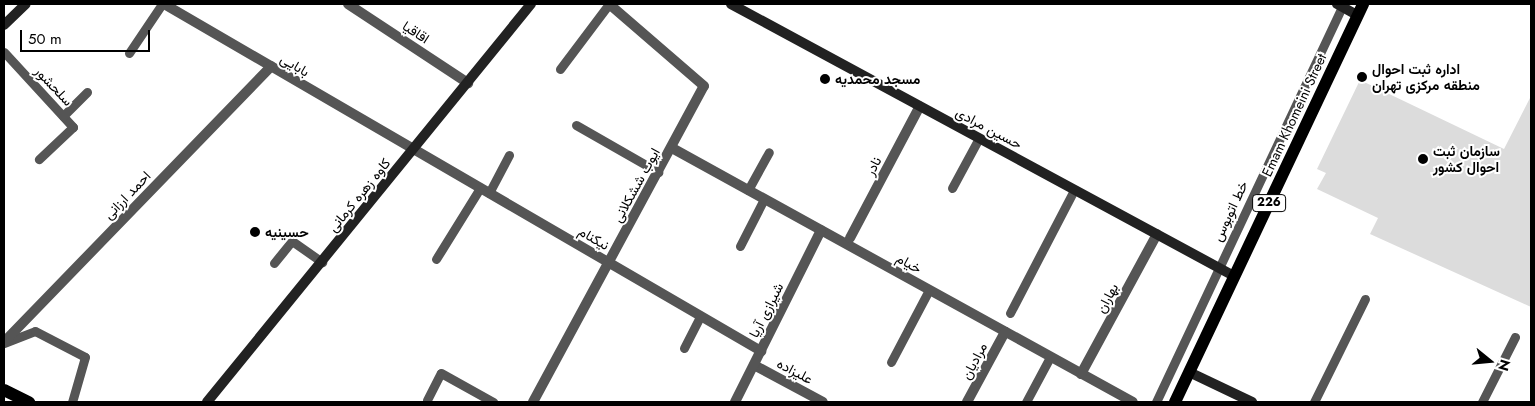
<!DOCTYPE html>
<meta charset="utf-8">
<style>
body{margin:0}
#map{position:relative;width:1535px;height:406px;overflow:hidden;background:#fff;font-family:Jost,Vazirmatn,sans-serif}
div>[style]{position:absolute}
.green>*{inset:0;background:#dcdcdc}
.lane>*{height:9px;margin:-4.5px;padding:0 4.5px;transform-origin:4.5px;border-radius:4.5px;background:#555}
.street>*{height:10px;margin:-5px;padding:0 5px;transform-origin:5px;border-radius:5px;background:#555}
.secondary>*{height:10px;margin:-5px;padding:0 5px;transform-origin:5px;border-radius:5px;background:#222}
.primary>*{height:12px;margin:-6px;padding:0 6px;transform-origin:6px;border-radius:6px;background:#000}
.dots>*{width:14px;height:14px;translate:-50% -50%;box-sizing:border-box;border:2px solid #fff;border-radius:50%}
span{translate:-50% -50%;white-space:nowrap;text-align:center;line-height:1.15;-webkit-text-stroke:4px #fff;paint-order:stroke}
.shield-label span{padding:1px 4px;background:#fff;border:1px solid;border-radius:4px;-webkit-text-stroke-width:0}
.shield-label{font-size:12px;color:#000;font-weight:700}
.street-label{font-size:14px;color:#000}
.poi-label{font-size:14px;color:#000;font-weight:700}
.left{translate:0 -50%;text-align:left}
.frame{position:absolute;inset:0;border:5px solid #000;pointer-events:none}
.north{position:absolute;left:1465px;top:336px;width:50px;height:50px;-webkit-text-stroke:4px #fff;paint-order:stroke;rotate:107deg;font-size:14px;font-weight:700;line-height:20px;text-align:center;color:#000}
.north::after{content:'';display:block;margin:auto;width:18px;height:22px;background:#000;clip-path:polygon(50% 0,100% 100%,50% 72%,0 100%)}
.scale{position:absolute;left:20px;top:30px;width:130px;height:22px;box-sizing:border-box;border:2px solid #000;border-top:0;padding-left:6px;font-size:15px;line-height:18px;white-space:nowrap;color:#000;-webkit-text-stroke:4px #fff;paint-order:stroke}
</style>
<div id="map">
<div class="green">
<div style="clip-path:polygon(1360px 80px,1504px 149px,1531px 96px,1531px 307px,1370px 234px,1378px 218px,1317px 189px,1326px 173px,1317px 169px)"></div>
</div>
<div class="lane">
<div style="left:4px;top:52px;width:102px;rotate:47.4deg"></div>
<div style="left:73px;top:127px;width:47px;rotate:136.7deg"></div>
<div style="left:129px;top:53px;width:59px;rotate:-56deg"></div>
<div style="left:560px;top:69px;width:81px;rotate:-53deg"></div>
<div style="left:63px;top:116px;width:34px;rotate:-45deg"></div>
<div style="left:576px;top:125px;width:95px;rotate:29.8deg"></div>
<div style="left:952px;top:188px;width:57px;rotate:-61.6deg"></div>
<div style="left:748px;top:190px;width:43px;rotate:-61.1deg"></div>
<div style="left:489px;top:193px;width:43px;rotate:-62.2deg"></div>
<div style="left:740px;top:246px;width:53px;rotate:-62.9deg"></div>
<div style="left:436px;top:259px;width:84px;rotate:-58.2deg"></div>
<div style="left:274px;top:263px;width:28px;rotate:-51deg"></div>
<div style="left:292px;top:241px;width:37px;rotate:35deg"></div>
<div style="left:1010px;top:313px;width:139px;rotate:-62.5deg"></div>
<div style="left:4px;top:343px;width:33px;rotate:-21deg"></div>
<div style="left:35px;top:331px;width:56px;rotate:27.5deg"></div>
<div style="left:85px;top:357px;width:47px;rotate:106.1deg"></div>
<div style="left:684px;top:348px;width:36px;rotate:-63deg"></div>
<div style="left:891px;top:362px;width:81px;rotate:-62.2deg"></div>
<div style="left:427px;top:400px;width:30px;rotate:-63deg"></div>
<div style="left:441px;top:373px;width:60px;rotate:29.1deg"></div>
<div style="left:1026px;top:402px;width:51px;rotate:-61.9deg"></div>
<div style="left:1156px;top:402px;width:440px;rotate:-64.8deg"></div>
<div style="left:1314px;top:402px;width:115px;rotate:-63.7deg"></div>
<div style="left:1482px;top:402px;width:73px;rotate:-63.1deg"></div>
</div>
<div class="street">
<div style="left:164px;top:4px;width:691px;rotate:30.17deg"></div>
<div style="left:348px;top:4px;width:144px;rotate:33.4deg"></div>
<div style="left:672px;top:148px;width:526px;rotate:28.85deg"></div>
<div style="left:850px;top:238px;width:149px;rotate:-62.1deg"></div>
<div style="left:4px;top:342px;width:384px;rotate:-45.9deg"></div>
<div style="left:754px;top:365px;width:78px;rotate:28.2deg"></div>
<div style="left:1081px;top:374px;width:159px;rotate:-61.5deg"></div>
<div style="left:533px;top:402px;width:359px;rotate:-61.6deg"></div>
<div style="left:704px;top:86px;width:125px;rotate:-139.2deg"></div>
<div style="left:735px;top:402px;width:192px;rotate:-63.4deg"></div>
<div style="left:967px;top:402px;width:80px;rotate:-61.5deg"></div>
</div>
<div class="secondary">
<div style="left:731px;top:4px;width:572px;rotate:28.4deg"></div>
<div style="left:1337px;top:4px;width:23px;rotate:29deg"></div>
<div style="left:4px;top:25px;width:30px;rotate:-44deg"></div>
<div style="left:1189px;top:372px;width:70px;rotate:25.5deg"></div>
<div style="left:207px;top:402px;width:513px;rotate:-50.85deg"></div>
</div>
<div class="primary">
<div style="left:4px;top:390px;width:28px;rotate:26deg"></div>
<div style="left:1175px;top:402px;width:440px;rotate:-64.7deg"></div>
</div>
<div class="dots">
<div style="left:1362px;top:77px;background:#000"></div>
<div style="left:825px;top:79px;background:#000"></div>
<div style="left:1423px;top:159px;background:#000"></div>
<div style="left:255px;top:232px;background:#000"></div>
</div>
<div class="shield-label">
<span style="left:1269px;top:203px">226</span>
</div>
<div class="street-label">
<span style="left:416px;top:32px;rotate:33deg">اقاقیا</span>
<span style="left:295px;top:65px;rotate:30deg">بابایی</span>
<span style="left:54px;top:86px;rotate:47deg">سلحشور</span>
<span style="left:1294px;top:115px;rotate:-65deg">Emam Khomeini Street</span>
<span style="left:989px;top:128px;rotate:28deg">حسین مرادی</span>
<span style="left:873px;top:166px;rotate:-62deg">نادر</span>
<span style="left:636px;top:185px;rotate:-61deg">ایوب ششکلانی</span>
<span style="left:127px;top:195px;rotate:-46deg">احمد ارزانی</span>
<span style="left:359px;top:195px;rotate:-51deg">کاوه زهره کرمانی</span>
<span style="left:1230px;top:211px;rotate:-65deg">خط اتوبوس</span>
<span style="left:594px;top:238px;rotate:30deg">نیکنام</span>
<span style="left:909px;top:263px;rotate:29deg">خیام</span>
<span style="left:1107px;top:298px;rotate:-62deg">بهاران</span>
<span style="left:766px;top:310px;rotate:-63deg">شیرازی آریا</span>
<span style="left:974px;top:361px;rotate:-62deg">مرادیان</span>
<span style="left:795px;top:371px;rotate:28deg">علیزاده</span>
</div>
<div class="poi-label">
<span class="left" style="left:1372px;top:77px">اداره ثبت احوال<br>منطقه مركزی تهران</span>
<span class="left" style="left:835px;top:79px">مسجد محمدیه</span>
<span class="left" style="left:1433px;top:159px">سازمان ثبت<br>احوال کشور</span>
<span class="left" style="left:265px;top:232px">حسینیه</span>
</div>
<div class="frame"></div>
<div class="north">N</div>
<div class="scale">50 m</div>
</div>
